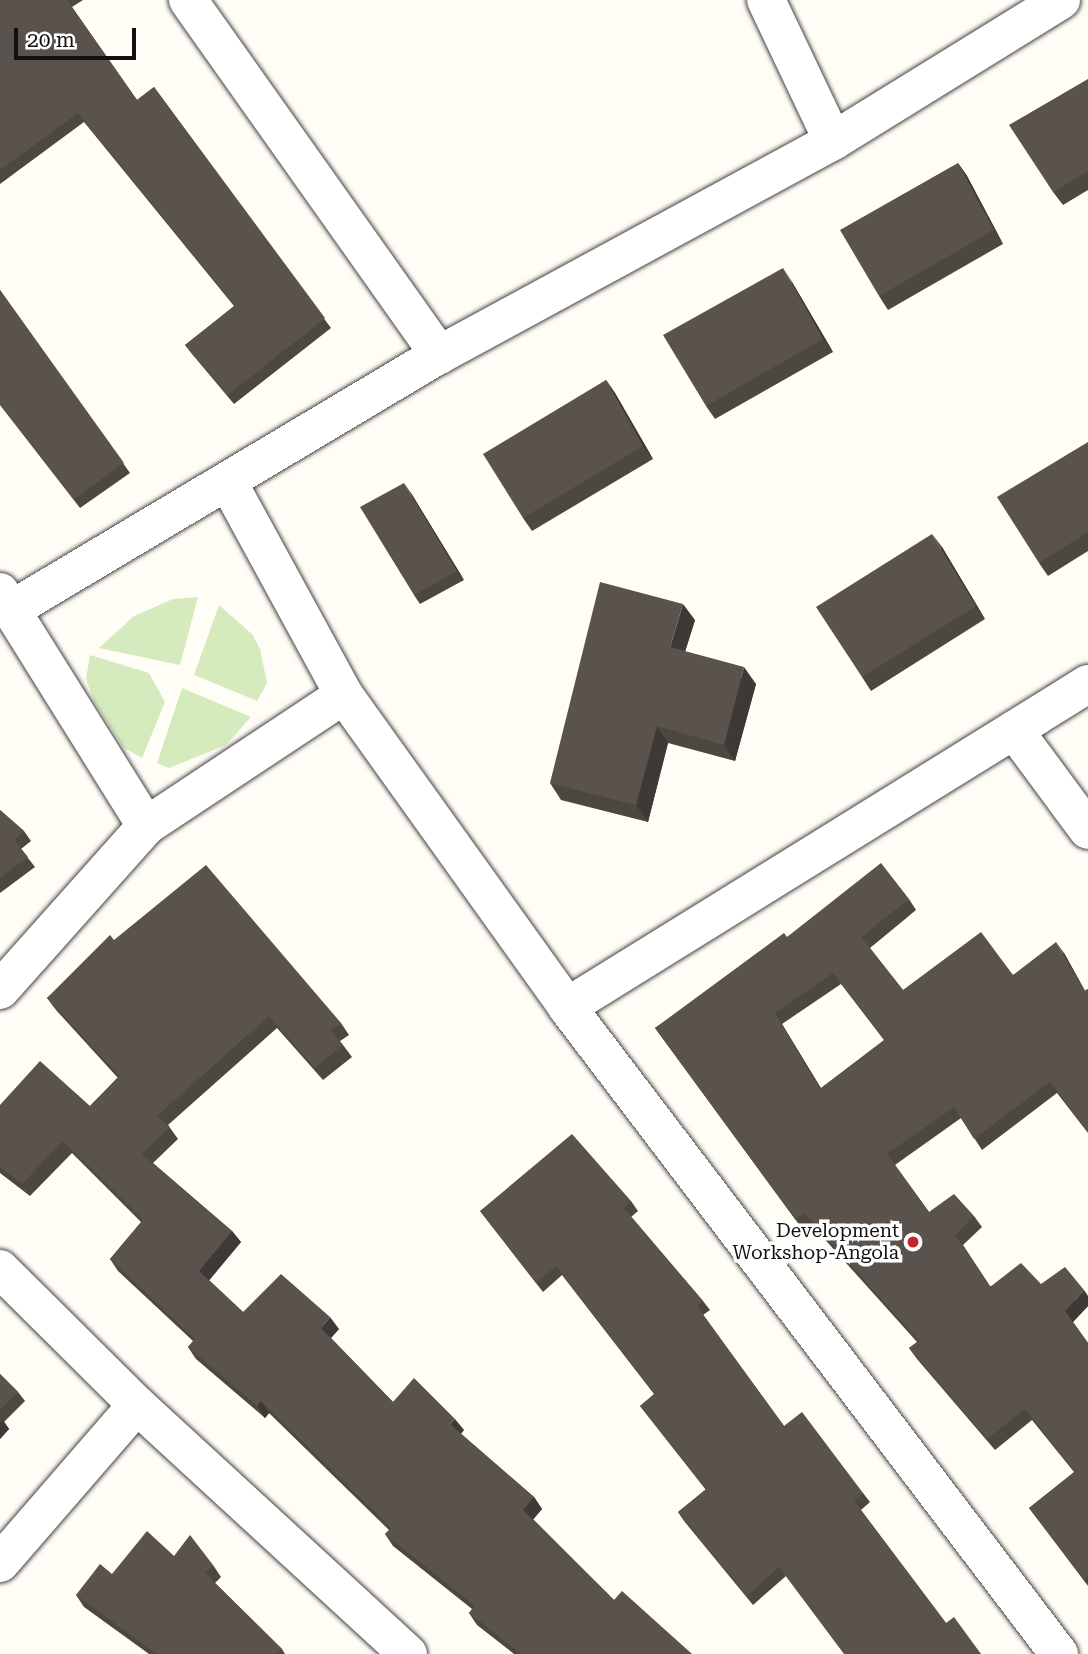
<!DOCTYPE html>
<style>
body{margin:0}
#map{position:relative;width:1088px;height:1654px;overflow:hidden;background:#fffdf5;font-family:"Roboto Serif",serif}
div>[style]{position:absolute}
.green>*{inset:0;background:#d5ebbd}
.roads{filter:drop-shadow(0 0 2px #444) drop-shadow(0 0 2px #444)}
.minor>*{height:38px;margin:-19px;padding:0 19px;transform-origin:19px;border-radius:19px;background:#fff}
.wall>*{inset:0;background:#4d4742}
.shaded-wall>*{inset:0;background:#3f3936}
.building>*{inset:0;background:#5a524d}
.dots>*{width:19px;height:19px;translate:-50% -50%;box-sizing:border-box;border:4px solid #fff;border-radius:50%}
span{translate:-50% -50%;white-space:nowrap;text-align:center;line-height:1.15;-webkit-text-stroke:7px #fff;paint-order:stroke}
.poi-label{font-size:19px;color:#111}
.right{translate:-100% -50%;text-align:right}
.scale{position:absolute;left:14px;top:28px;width:122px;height:32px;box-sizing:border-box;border:4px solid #111;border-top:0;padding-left:9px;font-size:21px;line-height:24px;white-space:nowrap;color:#111;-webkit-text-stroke:5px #fff;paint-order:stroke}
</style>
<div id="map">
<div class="green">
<div style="clip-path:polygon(198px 597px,180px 665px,99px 648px,134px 616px,173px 599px)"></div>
<div style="clip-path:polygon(219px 605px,253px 635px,260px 649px,267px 683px,257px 701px,194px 675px)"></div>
<div style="clip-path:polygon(90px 655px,149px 673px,165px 702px,142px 758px,123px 747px,94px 701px,86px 679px)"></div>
<div style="clip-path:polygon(182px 688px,251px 717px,226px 745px,169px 768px,157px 763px)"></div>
</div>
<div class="roads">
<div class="minor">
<div style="left:188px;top:0;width:435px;rotate:54.7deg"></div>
<div style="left:766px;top:0;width:156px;rotate:64.6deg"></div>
<div style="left:229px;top:484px;width:240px;rotate:61.4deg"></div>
<div style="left:344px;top:695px;width:384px;rotate:54.4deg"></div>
<div style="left:567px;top:1007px;width:813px;rotate:52.75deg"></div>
<div style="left:0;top:592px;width:276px;rotate:58deg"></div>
<div style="left:14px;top:608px;width:495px;rotate:-30.8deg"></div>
<div style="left:439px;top:355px;width:448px;rotate:-28.5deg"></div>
<div style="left:833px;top:141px;width:268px;rotate:-31.7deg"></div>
<div style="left:1014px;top:730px;width:124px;rotate:53.5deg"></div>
<div style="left:0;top:990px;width:220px;rotate:-48.3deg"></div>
<div style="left:146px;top:826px;width:237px;rotate:-33.5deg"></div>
<div style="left:567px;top:1007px;width:613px;rotate:-31.8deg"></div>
<div style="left:0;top:1269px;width:193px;rotate:44.8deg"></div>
<div style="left:137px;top:1405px;width:368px;rotate:42.6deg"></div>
<div style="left:0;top:1563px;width:209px;rotate:-49.1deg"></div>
</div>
</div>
<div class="wall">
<div style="clip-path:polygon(0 0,83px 0,72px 7px,137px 100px,154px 87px,331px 328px,234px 404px,192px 354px,185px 345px,234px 306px,84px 122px,0 184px)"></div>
<div style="clip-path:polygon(1088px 79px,1088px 190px,1063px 205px,1053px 192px)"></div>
<div style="clip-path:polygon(958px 163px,967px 176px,1003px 244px,888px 310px,879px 296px)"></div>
<div style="clip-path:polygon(792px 282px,833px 352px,715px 419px,706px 406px)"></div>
<div style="clip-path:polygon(0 290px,130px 473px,80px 508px,0 405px)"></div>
<div style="clip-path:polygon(606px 380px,615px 393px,653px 459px,532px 531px,523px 518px)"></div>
<div style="clip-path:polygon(1088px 442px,1088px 551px,1048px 576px,1039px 563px)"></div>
<div style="clip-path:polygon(411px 493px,464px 580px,420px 604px,414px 595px)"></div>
<div style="clip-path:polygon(942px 547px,985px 619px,871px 691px,862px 677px)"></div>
<div style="clip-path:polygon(695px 620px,685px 652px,756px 684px,735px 761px,668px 743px,648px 822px,561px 800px,550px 783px)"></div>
<div style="clip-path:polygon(0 810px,24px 831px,31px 841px,21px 849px,35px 867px,0 893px)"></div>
<div style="clip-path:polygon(evenodd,909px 899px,916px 910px,870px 948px,903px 990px,1013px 975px,1064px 953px,1085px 991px,1088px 989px,1088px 1133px,1057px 1093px,982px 1150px,961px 1118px,895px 1165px,929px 1212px,974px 1216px,982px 1227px,963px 1245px,990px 1286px,1041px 1284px,1088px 1306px,1073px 1322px,1088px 1343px,1088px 1586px,1029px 1508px,1074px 1472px,1032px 1420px,995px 1450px,917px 1359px,909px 1348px,917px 1342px,811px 1224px,803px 1230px,655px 1028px,787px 937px,909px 899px,841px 984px,884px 1040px,821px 1088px,782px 1024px,841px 984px)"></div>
<div style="clip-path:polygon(114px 940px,341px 1023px,349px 1035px,340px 1041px,352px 1057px,323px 1080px,277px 1028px,168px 1125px,178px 1139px,153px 1163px,232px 1231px,241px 1242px,209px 1280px,243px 1312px,339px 1329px,331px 1338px,393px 1402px,464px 1430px,461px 1434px,534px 1497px,542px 1509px,533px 1519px,614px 1600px,692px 1654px,514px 1654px,477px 1625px,469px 1613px,472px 1609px,393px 1546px,385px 1534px,389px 1530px,269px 1413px,265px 1418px,196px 1359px,188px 1347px,193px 1341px,118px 1271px,110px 1259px,141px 1222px,72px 1153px,30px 1196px,0 1173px,0 1105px,90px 1106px,118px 1078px,56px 1010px,47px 998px)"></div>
<div style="clip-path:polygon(631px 1201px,638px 1211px,631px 1217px,703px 1301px,710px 1310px,703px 1315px,784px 1426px,863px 1493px,870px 1502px,861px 1510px,946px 1623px,981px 1654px,786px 1576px,753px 1605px,684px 1521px,678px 1512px,706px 1490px,640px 1406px,654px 1394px,562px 1275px,543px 1292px,480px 1211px)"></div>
<div style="clip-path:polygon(0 1374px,18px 1392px,25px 1401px,4px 1422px,9px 1429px,0 1439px)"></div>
<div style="clip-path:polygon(174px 1556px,213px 1565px,221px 1577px,215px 1583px,282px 1649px,285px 1654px,149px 1654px,84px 1607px,76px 1595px,112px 1574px)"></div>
</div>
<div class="shaded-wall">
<div style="clip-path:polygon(958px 163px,967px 176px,1003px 244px,994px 230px)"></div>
<div style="clip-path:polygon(783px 268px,792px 282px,833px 352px,823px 339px)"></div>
<div style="clip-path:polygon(606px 380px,615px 393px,653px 459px,643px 446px)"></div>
<div style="clip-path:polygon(404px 483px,411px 493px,464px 580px,457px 571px)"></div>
<div style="clip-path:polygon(932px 534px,942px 547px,985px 619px,976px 606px)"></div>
<div style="clip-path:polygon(683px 604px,695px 620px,681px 664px,670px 647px)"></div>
<div style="clip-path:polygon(744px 667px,756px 684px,735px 761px,724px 745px)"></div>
<div style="clip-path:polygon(657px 726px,668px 743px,648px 822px,636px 805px)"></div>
<div style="clip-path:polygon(1056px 942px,1064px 953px,1088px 996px)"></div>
<div style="clip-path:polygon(775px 1013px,782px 1024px,827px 1100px,820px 1089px)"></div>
<div style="clip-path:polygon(232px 1231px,241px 1242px,207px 1283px,199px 1271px)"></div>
<div style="clip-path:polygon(1084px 1290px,1088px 1296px,1088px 1306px,1073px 1322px,1065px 1311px)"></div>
<div style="clip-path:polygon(330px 1317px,339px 1329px,329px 1340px,321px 1328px)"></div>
<div style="clip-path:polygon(261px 1401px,269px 1413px,265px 1418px,257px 1406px)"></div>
<div style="clip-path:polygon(455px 1419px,464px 1430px,458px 1436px,450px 1424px)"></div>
<div style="clip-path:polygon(3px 1420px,9px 1429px,0 1439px,0 1423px)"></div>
<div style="clip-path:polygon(534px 1497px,542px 1509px,532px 1521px,523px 1510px)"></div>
</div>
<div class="building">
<div style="clip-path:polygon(0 0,67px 0,137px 100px,154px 87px,325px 318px,228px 395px,185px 345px,235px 306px,78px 113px,0 170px)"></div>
<div style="clip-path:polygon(1088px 79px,1088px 171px,1053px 192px,1009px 125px)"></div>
<div style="clip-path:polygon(958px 163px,994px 230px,879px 296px,840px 230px)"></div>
<div style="clip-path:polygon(783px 268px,823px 339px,706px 406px,663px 335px)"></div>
<div style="clip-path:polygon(0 290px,124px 463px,74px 499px,0 404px)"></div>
<div style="clip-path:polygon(606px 380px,643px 446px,523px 518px,483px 454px)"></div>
<div style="clip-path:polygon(1088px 442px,1088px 532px,1039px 563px,997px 497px)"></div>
<div style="clip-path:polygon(404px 483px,457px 571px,414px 595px,360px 507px)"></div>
<div style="clip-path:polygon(932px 534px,976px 606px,862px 677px,816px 607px)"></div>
<div style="clip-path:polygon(600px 582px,683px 604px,670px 647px,744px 667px,724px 745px,657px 726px,636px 805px,550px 783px)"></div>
<div style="clip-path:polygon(0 810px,24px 831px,14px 840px,28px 857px,0 878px)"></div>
<div style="clip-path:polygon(evenodd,881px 863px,909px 899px,861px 937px,903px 990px,981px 932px,1013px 975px,1056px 942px,1084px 991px,1088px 989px,1088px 1132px,1050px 1082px,974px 1139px,954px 1107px,887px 1154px,929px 1212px,954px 1194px,974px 1216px,955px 1235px,990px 1287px,1021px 1263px,1041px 1284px,1065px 1267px,1084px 1290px,1065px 1311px,1088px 1343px,1088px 1576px,1084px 1579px,1029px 1508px,1075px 1472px,1025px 1409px,987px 1439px,909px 1348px,919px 1341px,804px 1213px,795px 1219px,655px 1028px,784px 933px,787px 937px,881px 863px,833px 973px,885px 1040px,820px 1089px,775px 1013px,833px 973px)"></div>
<div style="clip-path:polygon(206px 865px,341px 1023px,331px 1031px,343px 1045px,315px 1068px,269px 1016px,157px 1116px,170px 1127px,142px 1154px,232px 1231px,199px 1271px,243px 1312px,281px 1274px,330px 1317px,321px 1328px,393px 1402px,414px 1378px,455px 1419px,450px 1424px,534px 1497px,523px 1510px,614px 1600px,622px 1591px,692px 1654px,521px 1654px,469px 1613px,475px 1606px,385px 1534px,391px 1528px,261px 1401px,257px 1406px,188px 1347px,195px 1339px,110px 1259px,143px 1220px,63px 1141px,22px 1184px,0 1167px,0 1105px,40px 1061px,90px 1106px,119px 1076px,47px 998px,110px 935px,114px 940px)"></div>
<div style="clip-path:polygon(572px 1134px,631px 1201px,624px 1208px,703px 1301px,697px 1306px,784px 1426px,802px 1412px,863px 1493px,854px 1501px,946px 1623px,954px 1617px,981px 1654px,844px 1654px,779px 1567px,747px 1596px,678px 1512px,706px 1489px,640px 1406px,655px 1394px,556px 1266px,536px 1283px,480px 1211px)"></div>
<div style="clip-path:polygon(0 1374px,18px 1392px,0 1410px)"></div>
<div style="clip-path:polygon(147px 1531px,174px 1556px,190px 1535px,213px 1565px,205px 1573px,282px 1649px,277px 1654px,156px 1654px,76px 1595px,100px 1564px,112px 1574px)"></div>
</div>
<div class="dots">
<div style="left:913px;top:1242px;background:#c4262e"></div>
</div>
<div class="poi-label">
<span class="right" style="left:899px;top:1242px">Development<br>Workshop-Angola</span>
</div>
<div class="scale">20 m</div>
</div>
